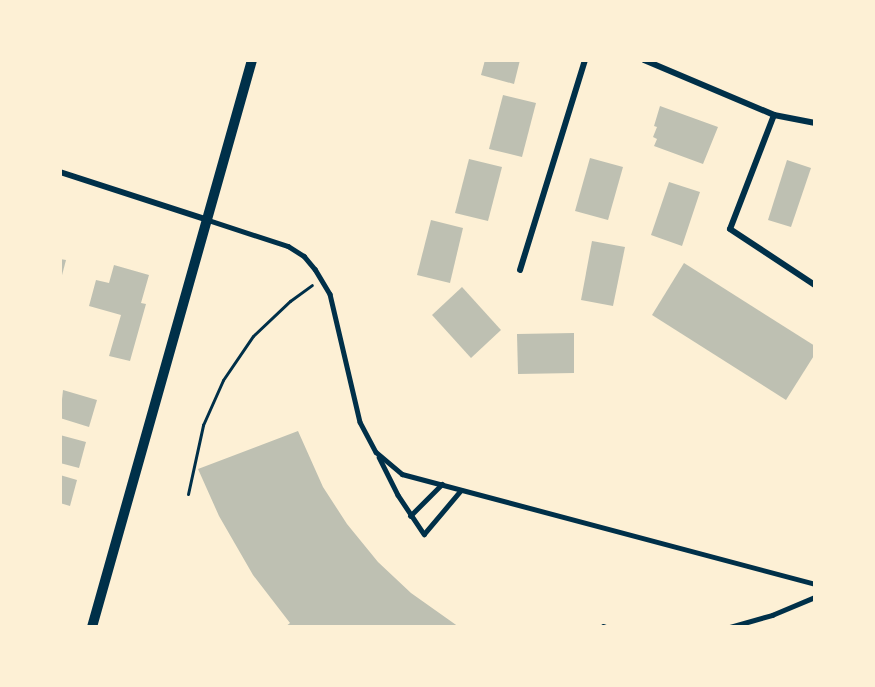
<!DOCTYPE html>
<style>
body{margin:0}
#map{position:relative;width:875px;height:687px;overflow:hidden;background:#fdf0d5;font-family:"Noto Sans",sans-serif}
div>[style]{position:absolute}
.building>*{inset:0;background:#bec0b2}
.path>*{height:3px;margin:-1.5px;padding:0 1.5px;transform-origin:1.5px;border-radius:1.5px;background:#003049}
.service>*{height:4.5px;margin:-2.25px;padding:0 2.25px;transform-origin:2.25px;border-radius:2.25px;background:#003049}
.minor>*{height:6px;margin:-3px;padding:0 3px;transform-origin:3px;border-radius:3px;background:#003049}
.tertiary>*{height:10px;margin:-5px;padding:0 5px;transform-origin:5px;border-radius:5px;background:#003049}
span{translate:-50% -50%;white-space:nowrap;text-align:center;line-height:1.15;-webkit-text-stroke:5px #fdf0d5;paint-order:stroke}
.frame{position:absolute;inset:0;border:62px solid #fdf0d5;pointer-events:none}
</style>
<div id="map">
<div class="building">
<div style="clip-path:polygon(485px 60px,520px 60px,514px 84px,481px 75px)"></div>
<div style="clip-path:polygon(503px 95px,536px 103px,522px 157px,489px 149px)"></div>
<div style="clip-path:polygon(660px 106px,718px 127px,703px 164px,654px 146px,657px 139px,653px 137px,657px 127px,654px 126px)"></div>
<div style="clip-path:polygon(590px 158px,623px 167px,608px 220px,575px 211px)"></div>
<div style="clip-path:polygon(469px 159px,502px 167px,488px 221px,455px 213px)"></div>
<div style="clip-path:polygon(787px 160px,811px 168px,791px 227px,768px 220px)"></div>
<div style="clip-path:polygon(669px 182px,700px 192px,682px 246px,651px 235px)"></div>
<div style="clip-path:polygon(431px 220px,463px 228px,450px 283px,417px 275px)"></div>
<div style="clip-path:polygon(592px 241px,625px 247px,613px 306px,581px 300px)"></div>
<div style="clip-path:polygon(60px 259px,66px 260px,61px 279px,60px 279px)"></div>
<div style="clip-path:polygon(684px 263px,815px 346px,815px 354px,786px 400px,652px 315px)"></div>
<div style="clip-path:polygon(114px 265px,149px 275px,141px 303px,146px 304px,130px 361px,109px 356px,121px 315px,89px 306px,96px 280px,109px 283px)"></div>
<div style="clip-path:polygon(462px 287px,501px 330px,471px 358px,432px 315px)"></div>
<div style="clip-path:polygon(574px 333px,574px 373px,518px 374px,517px 334px)"></div>
<div style="clip-path:polygon(63px 390px,97px 400px,89px 427px,60px 418px)"></div>
<div style="clip-path:polygon(298px 431px,323px 487px,347px 524px,378px 562px,411px 593px,459px 627px,285px 627px,290px 623px,253px 575px,219px 516px,198px 469px)"></div>
<div style="clip-path:polygon(60px 435px,86px 442px,79px 468px,60px 463px)"></div>
<div style="clip-path:polygon(60px 475px,77px 480px,70px 506px,60px 503px)"></div>
</div>
<div class="path">
<div style="left:188px;top:494px;width:71px;rotate:-77.7deg"></div>
<div style="left:203px;top:425px;width:49px;rotate:-66deg"></div>
<div style="left:223px;top:380px;width:53px;rotate:-55.7deg"></div>
<div style="left:253px;top:336px;width:51px;rotate:-43.4deg"></div>
<div style="left:290px;top:301px;width:27px;rotate:-36deg"></div>
</div>
<div class="service">
<div style="left:208px;top:220px;width:84px;rotate:18deg"></div>
<div style="left:288px;top:246px;width:19px;rotate:32deg"></div>
<div style="left:304px;top:256px;width:17px;rotate:50deg"></div>
<div style="left:315px;top:269px;width:29px;rotate:59deg"></div>
<div style="left:330px;top:294px;width:131px;rotate:76.8deg"></div>
<div style="left:360px;top:422px;width:34px;rotate:62deg"></div>
<div style="left:376px;top:452px;width:34px;rotate:40deg"></div>
<div style="left:402px;top:474px;width:427px;rotate:14.9deg"></div>
<div style="left:379px;top:457px;width:42px;rotate:63.4deg"></div>
<div style="left:398px;top:495px;width:47px;rotate:56.3deg"></div>
<div style="left:424px;top:534px;width:57px;rotate:-49.9deg"></div>
<div style="left:410px;top:516px;width:45px;rotate:-45deg"></div>
<div style="left:603px;top:626px;width:3px;rotate:18deg"></div>
<div style="left:730px;top:627px;width:44px;rotate:-15.9deg"></div>
<div style="left:772px;top:615px;width:47px;rotate:-22.7deg"></div>
</div>
<div class="minor">
<div style="left:644px;top:60px;width:141px;rotate:22.9deg"></div>
<div style="left:774px;top:115px;width:42px;rotate:11deg"></div>
<div style="left:774px;top:115px;width:122px;rotate:111.1deg"></div>
<div style="left:730px;top:229px;width:102px;rotate:33.4deg"></div>
<div style="left:60px;top:172px;width:156px;rotate:18deg"></div>
<div style="left:520px;top:270px;width:220px;rotate:-72.8deg"></div>
</div>
<div class="tertiary">
<div style="left:92px;top:627px;width:589px;rotate:-74.24deg"></div>
</div>
<div class="frame"></div>
</div>
